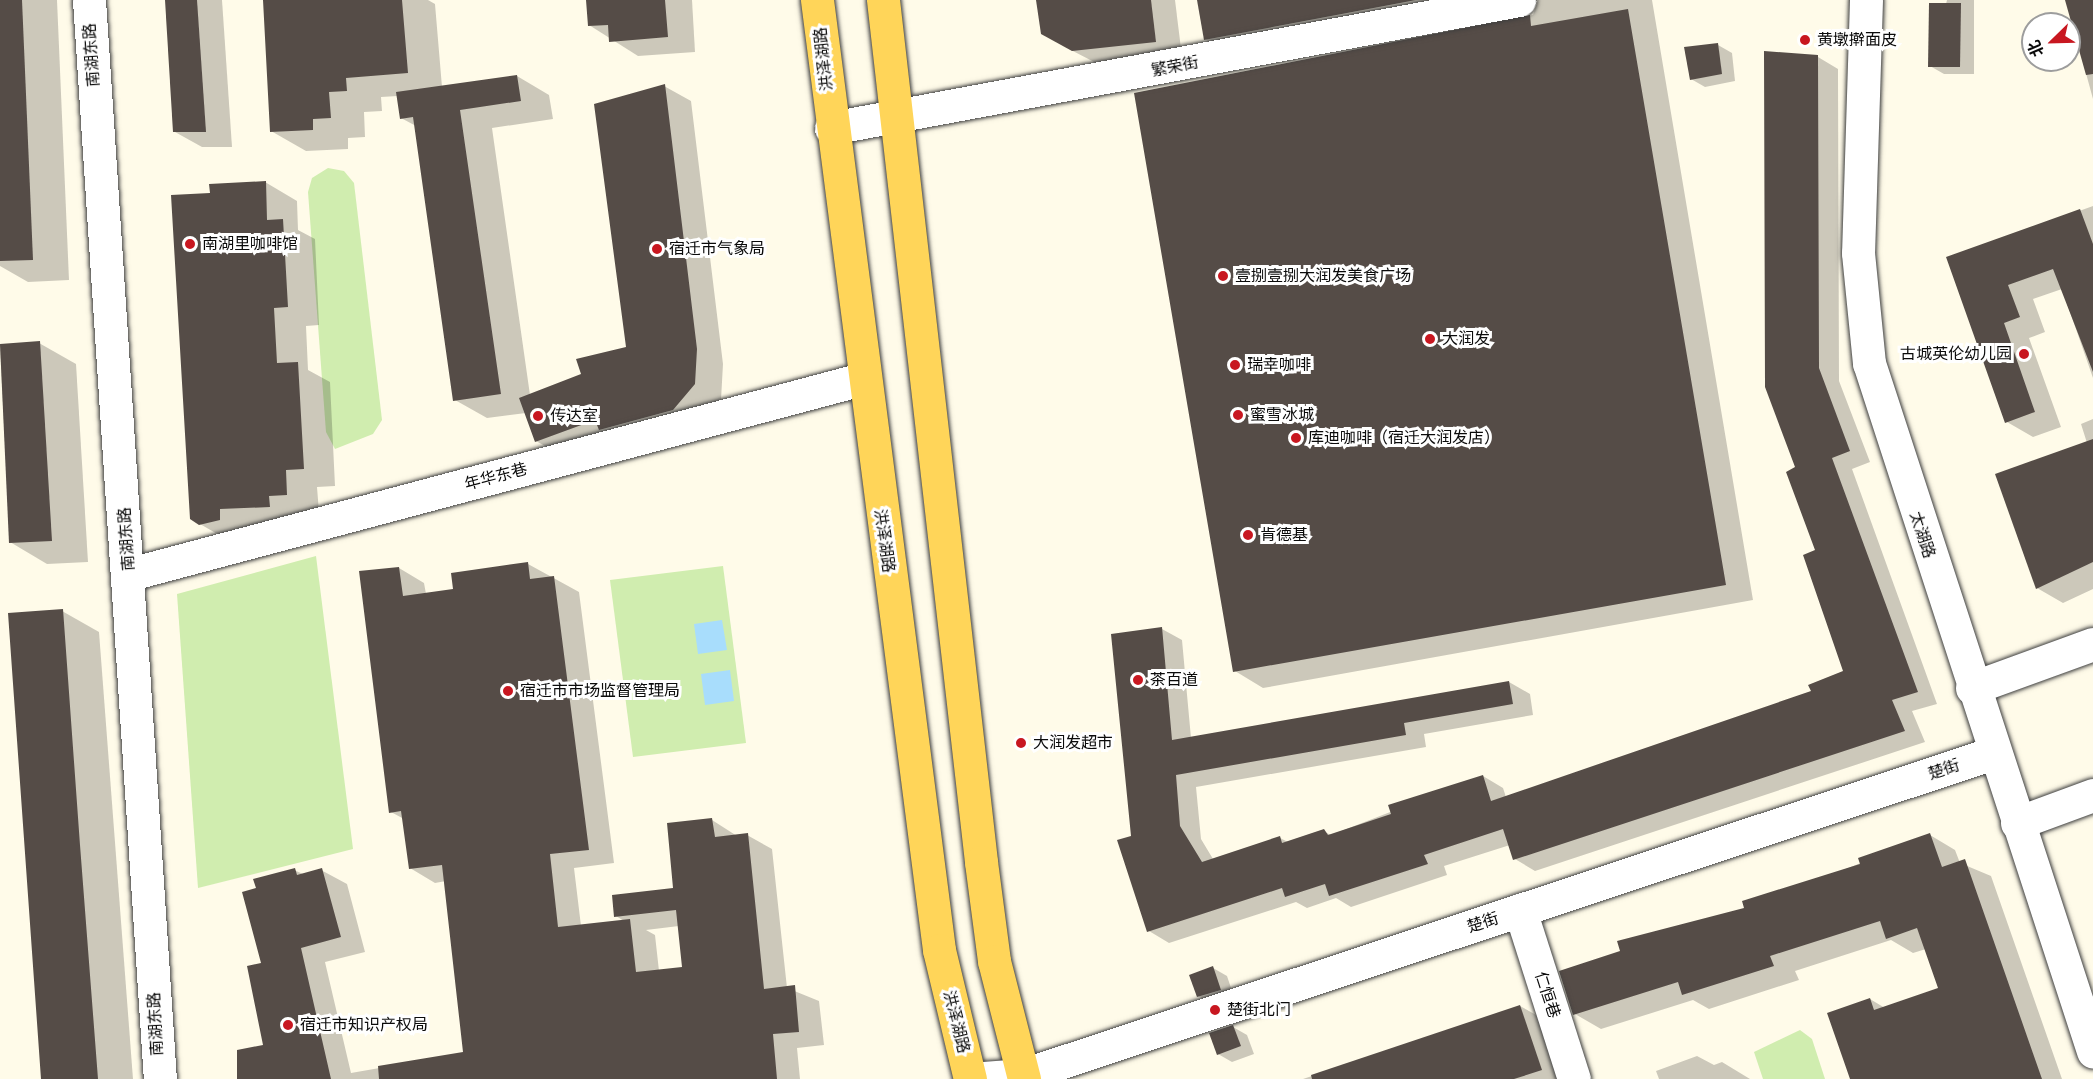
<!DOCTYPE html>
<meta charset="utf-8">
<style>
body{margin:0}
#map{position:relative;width:2093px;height:1079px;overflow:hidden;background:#fffbe9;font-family:"Crimson Pro","Noto Sans SC",serif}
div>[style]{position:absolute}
.green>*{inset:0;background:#d0edaf}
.water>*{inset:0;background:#a8ddfc}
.shadow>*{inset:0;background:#0003}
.building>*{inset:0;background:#554c47}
.roads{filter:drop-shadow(0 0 2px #3e3e3e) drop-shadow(0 0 2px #3e3e3e)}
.minor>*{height:33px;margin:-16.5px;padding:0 16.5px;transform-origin:16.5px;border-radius:16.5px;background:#fff}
.major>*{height:33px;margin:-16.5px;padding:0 16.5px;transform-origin:16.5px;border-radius:16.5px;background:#ffd559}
.dots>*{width:16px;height:16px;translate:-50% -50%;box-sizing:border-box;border:3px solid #fff;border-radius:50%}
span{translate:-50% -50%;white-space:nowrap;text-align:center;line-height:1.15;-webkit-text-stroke:6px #fff;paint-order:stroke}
.poi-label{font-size:16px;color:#0b0b0b}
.left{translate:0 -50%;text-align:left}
.right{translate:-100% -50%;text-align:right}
.street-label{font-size:16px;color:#0b0b0b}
.north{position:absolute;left:2021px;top:12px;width:60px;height:60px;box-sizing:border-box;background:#fff;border:2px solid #9d9d9d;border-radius:50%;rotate:247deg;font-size:16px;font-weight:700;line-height:24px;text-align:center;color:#0b0b0b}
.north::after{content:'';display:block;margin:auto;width:21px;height:27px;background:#c81720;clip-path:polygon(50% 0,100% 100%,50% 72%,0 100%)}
</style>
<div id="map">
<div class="green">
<div style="clip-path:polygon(328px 168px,344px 171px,354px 183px,382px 420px,373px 434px,335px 449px,326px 432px,308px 192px,312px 178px)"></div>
<div style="clip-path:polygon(316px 556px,353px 849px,198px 888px,177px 594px)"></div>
<div style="clip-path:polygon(723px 566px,746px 743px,633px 757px,610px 580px)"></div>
<div style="clip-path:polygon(1800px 1030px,1812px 1039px,1825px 1079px,1763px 1079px,1754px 1052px)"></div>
</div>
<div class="water">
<div style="clip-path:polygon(722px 620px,727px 650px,698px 654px,694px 624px)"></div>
<div style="clip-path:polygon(730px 670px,734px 701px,705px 705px,701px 674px)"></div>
</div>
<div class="shadow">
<div style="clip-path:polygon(0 0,57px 0,69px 280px,28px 282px,0 266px)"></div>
<div style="clip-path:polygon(166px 0,222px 0,232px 147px,202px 147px,175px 132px)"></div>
<div style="clip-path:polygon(264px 0,428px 0,435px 4px,442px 87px,517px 76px,549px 95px,553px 119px,492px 128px,530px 395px,582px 375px,628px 349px,664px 86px,691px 101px,723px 364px,721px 400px,563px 456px,536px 441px,526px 413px,487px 418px,455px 400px,416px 126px,401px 118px,398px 96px,381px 97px,382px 111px,364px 112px,365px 137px,348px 138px,348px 149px,306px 151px,271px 131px)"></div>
<div style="clip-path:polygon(587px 0,692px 0,695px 52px,638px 56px,589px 25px)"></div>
<div style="clip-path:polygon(1037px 0,1175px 0,1182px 57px,1100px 65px,1069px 49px)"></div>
<div style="clip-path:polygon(1198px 0,1527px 0,1233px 55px,1205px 39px)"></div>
<div style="clip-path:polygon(1538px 0,1652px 0,1753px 600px,1263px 688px,1235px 671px,1136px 95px,1533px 15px)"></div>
<div style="clip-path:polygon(1947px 0,1974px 0,1974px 74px,1944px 74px,1930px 66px)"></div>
<div style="clip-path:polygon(2066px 0,2093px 0,2093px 99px)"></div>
<div style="clip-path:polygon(1718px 45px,1732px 53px,1735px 81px,1705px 87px,1691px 79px)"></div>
<div style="clip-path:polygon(1818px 57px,1838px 69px,1839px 381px,1870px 462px,1852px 469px,1937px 704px,1912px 711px,1925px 742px,1535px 871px,1515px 859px,1510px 845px,1444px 866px,1447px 875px,1351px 907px,1336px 898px,1307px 908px,1296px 902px,1169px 943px,1149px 931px,1133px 837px,1162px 629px,1182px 640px,1191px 738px,1509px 682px,1530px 694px,1533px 715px,1424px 734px,1426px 747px,1196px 787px,1201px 839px,1213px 859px,1280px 838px,1288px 842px,1323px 831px,1331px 835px,1483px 776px,1503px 788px,1506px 797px,1813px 692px,1845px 672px,1797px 468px)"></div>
<div style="clip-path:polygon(265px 182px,297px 201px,298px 230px,315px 239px,319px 325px,306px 326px,308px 370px,330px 382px,335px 486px,317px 487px,319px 512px,233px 543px,200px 524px,211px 194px)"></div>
<div style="clip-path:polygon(2093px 206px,2093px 378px,2062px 289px,2033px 299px,2045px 332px,2029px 338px,2061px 427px,2033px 437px,2007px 422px,1948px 258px)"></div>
<div style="clip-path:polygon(39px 343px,76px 364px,88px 562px,47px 564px,10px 542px,0 345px)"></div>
<div style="clip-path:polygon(2093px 419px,2093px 589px,2063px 603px,2037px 588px,2087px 443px,2081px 424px)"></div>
<div style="clip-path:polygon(evenodd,528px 564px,579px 592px,614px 863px,574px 868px,581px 926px,624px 921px,616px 916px,675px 889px,712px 820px,737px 836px,747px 835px,772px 849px,787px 988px,819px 1001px,824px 1045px,797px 1048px,800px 1079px,239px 1079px,265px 1046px,258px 889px,294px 870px,303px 874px,321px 870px,347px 884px,365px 952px,325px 962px,351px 1073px,465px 1053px,446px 881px,435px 883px,410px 868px,404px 819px,391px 812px,361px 573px,399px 568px,424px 583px,426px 594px,455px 590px,528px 564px,679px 926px,683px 968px,659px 971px,655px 935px,646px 930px,679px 926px)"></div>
<div style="clip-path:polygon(62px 611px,99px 632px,133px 1079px,42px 1079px)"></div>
<div style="clip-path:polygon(1930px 835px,1955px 850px,1960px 863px,1991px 876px,2062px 1079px,1851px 1079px,1870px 999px,1885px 1008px,1940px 989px,1926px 949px,1913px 953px,1891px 940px,1795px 971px,1799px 980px,1709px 1009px,1693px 1000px,1601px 1029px,1575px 1014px,1746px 909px)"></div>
<div style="clip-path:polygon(1213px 968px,1227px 976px,1234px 997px,1212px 1004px,1198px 996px)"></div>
<div style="clip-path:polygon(1520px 1006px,1547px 1021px,1566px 1079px,1303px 1079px)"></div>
<div style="clip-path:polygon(1233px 1027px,1247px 1035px,1254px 1054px,1232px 1062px,1218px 1054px)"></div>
<div style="clip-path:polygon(1697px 1056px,1714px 1065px,1722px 1062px,1750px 1079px,1659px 1079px,1656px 1071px)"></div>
</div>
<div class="building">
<div style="clip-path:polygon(0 0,22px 0,33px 260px,0 261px)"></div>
<div style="clip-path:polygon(165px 0,197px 0,206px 132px,173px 132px)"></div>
<div style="clip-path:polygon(263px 0,402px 0,408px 73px,346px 78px,347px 91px,329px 92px,331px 118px,313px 119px,313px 130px,270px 132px)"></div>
<div style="clip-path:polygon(586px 0,665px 0,668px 37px,609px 42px,608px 25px,588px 26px)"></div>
<div style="clip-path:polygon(1036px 0,1151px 0,1156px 42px,1072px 51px,1041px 34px)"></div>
<div style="clip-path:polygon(1197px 0,1416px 0,1204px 40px)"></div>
<div style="clip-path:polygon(2065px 0,2093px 0,2093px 74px,2086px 75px)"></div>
<div style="clip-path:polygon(1929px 3px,1961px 3px,1960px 67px,1928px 67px)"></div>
<div style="clip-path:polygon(1628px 9px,1726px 585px,1233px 672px,1134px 93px,1530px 15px,1531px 26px)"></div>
<div style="clip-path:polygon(1718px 43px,1722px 74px,1690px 80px,1684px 47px)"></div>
<div style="clip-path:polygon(1764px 51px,1818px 55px,1819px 368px,1850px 451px,1832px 458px,1918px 692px,1892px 700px,1905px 731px,1513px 860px,1503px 829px,1424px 855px,1428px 864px,1329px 896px,1325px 884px,1285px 897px,1282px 888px,1147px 932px,1117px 840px,1131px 836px,1111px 634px,1162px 627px,1172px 740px,1509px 681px,1513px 704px,1404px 723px,1406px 735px,1176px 775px,1180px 826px,1202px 862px,1280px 836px,1282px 843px,1324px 829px,1328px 835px,1391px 814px,1388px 805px,1483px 775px,1491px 801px,1811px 691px,1808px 685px,1843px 671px,1803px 555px,1815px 550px,1786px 472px,1795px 467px,1765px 387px)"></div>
<div style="clip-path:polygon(517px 75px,521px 101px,460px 110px,501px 394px,453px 401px,413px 117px,400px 119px,396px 92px)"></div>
<div style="clip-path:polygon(665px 84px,697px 349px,695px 384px,673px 410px,599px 430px,595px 420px,535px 442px,519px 398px,581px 374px,576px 359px,626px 347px,594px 104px)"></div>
<div style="clip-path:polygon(266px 181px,267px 220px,283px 219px,288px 307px,274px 308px,277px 363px,298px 362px,304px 469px,286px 470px,287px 495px,269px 496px,270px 507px,220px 509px,220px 520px,199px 525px,190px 519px,171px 195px,210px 193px,209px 184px)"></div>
<div style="clip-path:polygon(2080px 209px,2093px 244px,2093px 372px,2053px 269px,2008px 285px,2020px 317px,2004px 323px,2035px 412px,2005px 423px,1946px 257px)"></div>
<div style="clip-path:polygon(40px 341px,52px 541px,9px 543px,0 344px)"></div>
<div style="clip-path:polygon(2093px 439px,2093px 562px,2036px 589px,1995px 474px)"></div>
<div style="clip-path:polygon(528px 562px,530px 579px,554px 576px,589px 850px,550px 854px,558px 927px,630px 919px,636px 972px,682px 967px,676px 910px,614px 917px,612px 895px,673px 888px,667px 823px,712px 818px,715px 837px,748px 833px,764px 989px,795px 985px,799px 1032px,773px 1034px,777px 1079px,379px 1079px,378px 1066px,463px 1052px,442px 865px,409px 869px,401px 811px,389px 813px,359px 571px,399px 567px,403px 596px,453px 589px,451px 573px)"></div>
<div style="clip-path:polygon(63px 609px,80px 845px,98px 1079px,41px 1079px,8px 613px)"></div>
<div style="clip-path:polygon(1930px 833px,1942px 867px,1965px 859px,2042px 1079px,1850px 1079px,1827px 1013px,1870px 998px,1874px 1010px,1938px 988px,1917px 928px,1886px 939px,1880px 921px,1770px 956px,1774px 966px,1682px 995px,1678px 982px,1573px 1015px,1559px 971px,1620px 951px,1617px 941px,1744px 908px,1742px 901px,1860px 864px,1858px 858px)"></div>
<div style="clip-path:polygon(295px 868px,297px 875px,322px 868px,341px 937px,301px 948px,331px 1079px,237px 1079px,237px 1050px,263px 1045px,247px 966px,261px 963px,242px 892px,256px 888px,253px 879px)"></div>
<div style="clip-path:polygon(1213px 966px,1221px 990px,1197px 997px,1189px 975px)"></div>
<div style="clip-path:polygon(1520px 1005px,1542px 1070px,1514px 1079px,1312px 1079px,1311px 1075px)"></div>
<div style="clip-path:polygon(1233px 1025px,1241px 1046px,1217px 1055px,1209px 1033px)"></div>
</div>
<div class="roads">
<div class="minor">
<div style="left:89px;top:0;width:1081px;rotate:86.24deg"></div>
<div style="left:1866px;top:0;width:253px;rotate:91.8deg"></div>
<div style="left:1858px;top:253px;width:111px;rotate:84.3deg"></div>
<div style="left:1869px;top:363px;width:724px;rotate:71.97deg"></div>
<div style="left:831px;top:128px;width:700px;rotate:-10.54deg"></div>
<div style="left:130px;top:574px;width:758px;rotate:-14.92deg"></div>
<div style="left:1972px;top:688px;width:129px;rotate:-20deg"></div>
<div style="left:2017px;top:823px;width:81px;rotate:-20.2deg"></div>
<div style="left:1520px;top:910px;width:177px;rotate:72.3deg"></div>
<div style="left:970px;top:1079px;width:53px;rotate:-4.3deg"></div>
<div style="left:1023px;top:1075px;width:1022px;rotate:-18.36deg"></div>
</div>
<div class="major">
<div style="left:817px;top:0;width:958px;rotate:82.68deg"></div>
<div style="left:939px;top:950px;width:133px;rotate:76.5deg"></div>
<div style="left:883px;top:0;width:868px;rotate:83.51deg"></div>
<div style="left:981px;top:862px;width:100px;rotate:82.5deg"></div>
<div style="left:994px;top:961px;width:122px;rotate:75.7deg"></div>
</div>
</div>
<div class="dots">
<div style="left:1805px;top:40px;background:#c81720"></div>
<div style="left:190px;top:244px;background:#c81720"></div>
<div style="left:657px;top:249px;background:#c81720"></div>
<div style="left:1223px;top:276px;background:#c81720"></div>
<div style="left:1430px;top:339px;background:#c81720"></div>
<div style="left:2024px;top:354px;background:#c81720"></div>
<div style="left:1235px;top:365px;background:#c81720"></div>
<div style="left:1238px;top:415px;background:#c81720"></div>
<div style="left:538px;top:416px;background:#c81720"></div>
<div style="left:1296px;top:438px;background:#c81720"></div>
<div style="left:1248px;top:535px;background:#c81720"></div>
<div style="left:1138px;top:680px;background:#c81720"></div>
<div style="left:508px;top:691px;background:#c81720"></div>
<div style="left:1021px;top:743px;background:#c81720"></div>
<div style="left:1215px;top:1010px;background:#c81720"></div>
<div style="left:288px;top:1025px;background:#c81720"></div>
</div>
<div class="poi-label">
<span class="left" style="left:1817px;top:40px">黄墩擀面皮</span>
<span class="left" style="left:202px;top:244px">南湖里咖啡馆</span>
<span class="left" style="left:669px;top:249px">宿迁市气象局</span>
<span class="left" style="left:1235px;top:276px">壹捌壹捌大润发美食广场</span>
<span class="left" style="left:1442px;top:339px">大润发</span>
<span class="right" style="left:2012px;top:354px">古城英伦幼儿园</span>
<span class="left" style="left:1247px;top:365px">瑞幸咖啡</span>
<span class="left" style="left:1250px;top:415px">蜜雪冰城</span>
<span class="left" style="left:550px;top:416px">传达室</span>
<span class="left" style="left:1308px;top:438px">库迪咖啡（宿迁大润发店）</span>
<span class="left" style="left:1260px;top:535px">肯德基</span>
<span class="left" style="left:1150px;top:680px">茶百道</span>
<span class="left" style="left:520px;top:691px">宿迁市市场监督管理局</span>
<span class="left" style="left:1033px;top:743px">大润发超市</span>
<span class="left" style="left:1227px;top:1010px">楚街北门</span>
<span class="left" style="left:300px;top:1025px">宿迁市知识产权局</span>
</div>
<div class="street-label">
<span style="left:92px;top:55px;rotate:-94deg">南湖东路</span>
<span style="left:824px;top:59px;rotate:-96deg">洪泽湖路</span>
<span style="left:1175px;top:67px;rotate:-11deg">繁荣街</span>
<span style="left:496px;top:477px;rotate:-15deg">年华东巷</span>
<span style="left:1922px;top:535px;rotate:72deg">太湖路</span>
<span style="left:127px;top:539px;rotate:-94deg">南湖东路</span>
<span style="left:884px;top:541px;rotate:82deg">洪泽湖路</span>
<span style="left:1944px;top:770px;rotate:-18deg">楚街</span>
<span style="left:1483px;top:923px;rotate:-18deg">楚街</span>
<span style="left:1547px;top:995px;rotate:72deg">仁恒巷</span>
<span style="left:956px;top:1022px;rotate:76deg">洪泽湖路</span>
<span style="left:156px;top:1024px;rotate:-93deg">南湖东路</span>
</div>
<div class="north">北</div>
</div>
